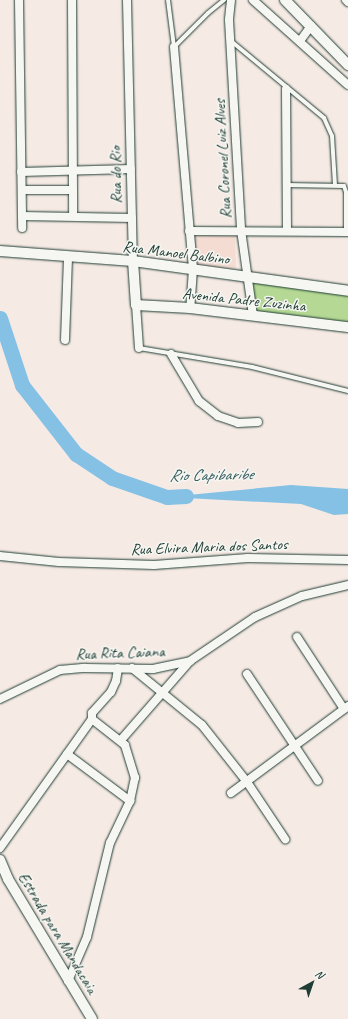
<!DOCTYPE html>
<style>
body{margin:0}
#map{position:relative;width:348px;height:1019px;overflow:hidden;background:#f6eae4;font-family:Caveat,sans-serif}
div>[style]{position:absolute}
.built>*{inset:0;background:#f5dcd3}
.green>*{inset:0;background:#b5d994}
.water>*{inset:0;background:#85c1e4}
.river>*{height:15px;margin:-7.5px;padding:0 7.5px;transform-origin:7.5px;border-radius:7.5px;background:#85c1e4}
.roads{filter:drop-shadow(0 0 1px #1f3d34) drop-shadow(0 0 1px #1f3d34)}
.service>*{height:4px;margin:-2px;padding:0 2px;transform-origin:2px;border-radius:2px;background:#f6f6f2}
.minor>*{height:8px;margin:-4px;padding:0 4px;transform-origin:4px;border-radius:4px;background:#f6f6f2}
.tertiary>*{height:10px;margin:-5px;padding:0 5px;transform-origin:5px;border-radius:5px;background:#f6f6f2}
span{translate:-50% -50%;white-space:nowrap;text-align:center;line-height:1.15;-webkit-text-stroke:3px #f6f6f2;paint-order:stroke}
.street-label{font-size:16px;color:#1f3d34}
.water-label{font-size:17px;color:#385e60;font-style:italic}
.north{position:absolute;left:292px;top:963px;width:40px;height:40px;-webkit-text-stroke:3px #f6f6f2;paint-order:stroke;rotate:40deg;font-size:11px;font-weight:700;line-height:16px;text-align:center;color:#1f3d34}
.north::after{content:'';display:block;margin:auto;width:14px;height:18px;background:#1f3d34;clip-path:polygon(50% 0,100% 100%,50% 72%,0 100%)}
</style>
<div id="map">
<div class="built">
<div style="clip-path:polygon(193px 233px,235px 236px,236px 269px,196px 265px)"></div>
</div>
<div class="green">
<div style="clip-path:polygon(249px 280px,348px 294px,348px 325px,255px 314px)"></div>
</div>
<div class="water">
<div style="clip-path:polygon(291px 485px,348px 489px,348px 514px,334px 515px,301px 504px,167px 497px)"></div>
</div>
<div class="river">
<div style="left:0;top:318px;width:71px;rotate:71.8deg"></div>
<div style="left:22px;top:385px;width:88px;rotate:52deg"></div>
<div style="left:76px;top:454px;width:43px;rotate:33.7deg"></div>
<div style="left:112px;top:478px;width:58px;rotate:19.1deg"></div>
<div style="left:167px;top:497px;width:19px;rotate:-3deg"></div>
</div>
<div class="roads">
<div class="service">
<div style="left:168px;top:0;width:47px;rotate:82.7deg"></div>
<div style="left:231px;top:41px;width:121px;rotate:39.6deg"></div>
<div style="left:324px;top:118px;width:20px;rotate:66deg"></div>
<div style="left:332px;top:136px;width:49px;rotate:86.5deg"></div>
<div style="left:174px;top:47px;width:48px;rotate:-45deg"></div>
<div style="left:208px;top:13px;width:21px;rotate:-39deg"></div>
<div style="left:286px;top:185px;width:58px;rotate:1deg"></div>
<div style="left:344px;top:186px;width:6px;rotate:72deg"></div>
<div style="left:346px;top:192px;width:40px;rotate:90deg"></div>
<div style="left:139px;top:348px;width:115px;rotate:9.5deg"></div>
<div style="left:252px;top:367px;width:99px;rotate:14deg"></div>
</div>
<div class="minor">
<div style="left:19px;top:0;width:228px;rotate:89.2deg"></div>
<div style="left:72px;top:0;width:216px;rotate:89.7deg"></div>
<div style="left:127px;top:0;width:261px;rotate:88.7deg"></div>
<div style="left:231px;top:0;width:20px;rotate:96deg"></div>
<div style="left:229px;top:20px;width:210px;rotate:86.7deg"></div>
<div style="left:241px;top:230px;width:86px;rotate:82deg"></div>
<div style="left:253px;top:0;width:127px;rotate:41.8deg"></div>
<div style="left:346px;top:0;width:3px;rotate:45deg"></div>
<div style="left:300px;top:41px;width:19px;rotate:-54deg"></div>
<div style="left:174px;top:47px;width:223px;rotate:85.1deg"></div>
<div style="left:193px;top:269px;width:39px;rotate:94deg"></div>
<div style="left:286px;top:89px;width:141px;rotate:89.6deg"></div>
<div style="left:21px;top:172px;width:110px;rotate:-1.6deg"></div>
<div style="left:22px;top:190px;width:51px"></div>
<div style="left:22px;top:216px;width:110px;rotate:1deg"></div>
<div style="left:189px;top:231px;width:159px;rotate:0.4deg"></div>
<div style="left:136px;top:305px;width:43px;rotate:86deg"></div>
<div style="left:65px;top:340px;width:83px;rotate:-87.9deg"></div>
<div style="left:171px;top:354px;width:55px;rotate:59.2deg"></div>
<div style="left:199px;top:401px;width:24px;rotate:38deg"></div>
<div style="left:218px;top:416px;width:21px;rotate:19deg"></div>
<div style="left:238px;top:423px;width:20px;rotate:-3deg"></div>
<div style="left:0;top:556px;width:59px;rotate:5.8deg"></div>
<div style="left:59px;top:562px;width:95px;rotate:1.8deg"></div>
<div style="left:154px;top:565px;width:94px;rotate:-4.3deg"></div>
<div style="left:248px;top:558px;width:100px;rotate:1.1deg"></div>
<div style="left:297px;top:637px;width:86px;rotate:56.9deg"></div>
<div style="left:132px;top:668px;width:90px;rotate:39.2deg"></div>
<div style="left:202px;top:725px;width:73px;rotate:51.7deg"></div>
<div style="left:247px;top:782px;width:69px;rotate:56.3deg"></div>
<div style="left:247px;top:674px;width:128px;rotate:56.4deg"></div>
<div style="left:0;top:699px;width:67px;rotate:-25.8deg"></div>
<div style="left:60px;top:670px;width:25px;rotate:-5deg"></div>
<div style="left:85px;top:668px;width:68px;rotate:0.8deg"></div>
<div style="left:153px;top:669px;width:38px;rotate:-12deg"></div>
<div style="left:190px;top:661px;width:78px;rotate:-34.1deg"></div>
<div style="left:255px;top:617px;width:51px;rotate:-24.1deg"></div>
<div style="left:302px;top:596px;width:47px;rotate:-13.4deg"></div>
<div style="left:121px;top:740px;width:103px;rotate:-48.9deg"></div>
<div style="left:67px;top:754px;width:79px;rotate:36.7deg"></div>
<div style="left:231px;top:793px;width:146px;rotate:-36.6deg"></div>
<div style="left:0;top:848px;width:158px;rotate:-54.5deg"></div>
<div style="left:92px;top:719px;width:6px;rotate:-90deg"></div>
<div style="left:92px;top:713px;width:28px;rotate:-48deg"></div>
<div style="left:111px;top:692px;width:12px;rotate:-66deg"></div>
<div style="left:116px;top:681px;width:13px;rotate:-81deg"></div>
<div style="left:68px;top:981px;width:48px;rotate:-66.6deg"></div>
<div style="left:87px;top:937px;width:97px;rotate:-76.3deg"></div>
<div style="left:110px;top:843px;width:47px;rotate:-64.5deg"></div>
<div style="left:130px;top:801px;width:24px;rotate:-78deg"></div>
<div style="left:135px;top:778px;width:34px;rotate:-107deg"></div>
<div style="left:125px;top:745px;width:42px;rotate:-141.8deg"></div>
</div>
<div class="tertiary">
<div style="left:285px;top:0;width:91px;rotate:45.9deg"></div>
<div style="left:0;top:251px;width:133px;rotate:4.3deg"></div>
<div style="left:133px;top:261px;width:217px;rotate:7.9deg"></div>
<div style="left:133px;top:261px;width:44px;rotate:86.1deg"></div>
<div style="left:136px;top:305px;width:54px;rotate:3.2deg"></div>
<div style="left:190px;top:308px;width:159px;rotate:6.9deg"></div>
<div style="left:0;top:860px;width:21px;rotate:67deg"></div>
<div style="left:8px;top:879px;width:163px;rotate:59deg"></div>
</div>
</div>
<div class="street-label">
<span style="left:223px;top:159px;rotate:-93deg">Rua Coronel Luiz Alves</span>
<span style="left:116px;top:175px;rotate:-91deg">Rua do Rio</span>
<span style="left:176px;top:253px;rotate:7deg">Rua Manoel Balbino</span>
<span style="left:244px;top:300px;rotate:6deg">Avenida Padre Zuzinha</span>
<span style="left:209px;top:547px;rotate:-2deg">Rua Elvira Maria dos Santos</span>
<span style="left:120px;top:653px;rotate:-2deg">Rua Rita Caiana</span>
<span style="left:58px;top:933px;rotate:59deg">Estrada para Mandacaia</span>
</div>
<div class="water-label">
<span style="left:211px;top:475px;rotate:-1deg">Rio Capibaribe</span>
</div>
<div class="north">N</div>
</div>
